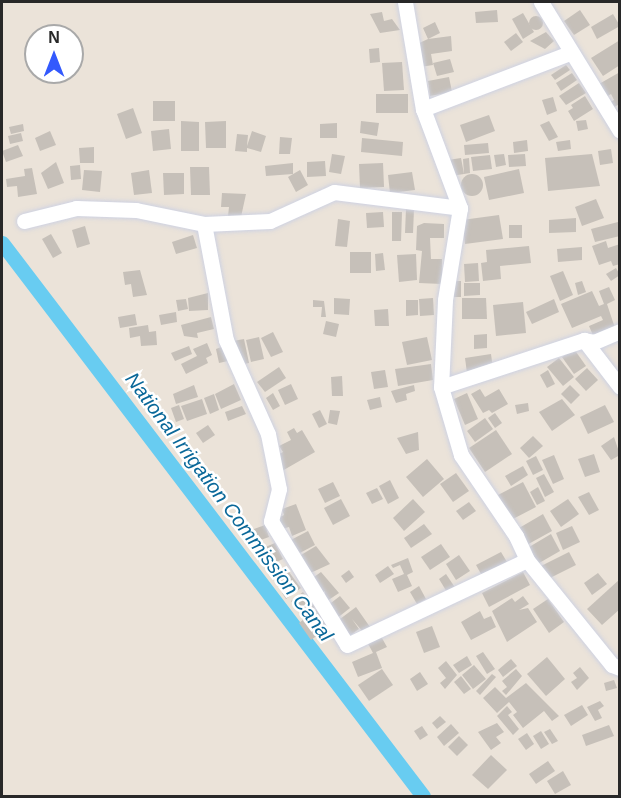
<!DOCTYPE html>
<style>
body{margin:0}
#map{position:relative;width:621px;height:798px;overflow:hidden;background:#ebe3d9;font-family:Helvetica,sans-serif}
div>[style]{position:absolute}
.canal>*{height:15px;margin:-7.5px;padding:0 7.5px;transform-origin:7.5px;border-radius:7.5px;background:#68ccf1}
.building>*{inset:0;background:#c6c0b9}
.round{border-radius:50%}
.roads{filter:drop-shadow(0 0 2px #ced2e2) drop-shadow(0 0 2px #ced2e2)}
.minor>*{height:15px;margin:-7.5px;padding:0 7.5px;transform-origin:7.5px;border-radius:7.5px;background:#fff}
span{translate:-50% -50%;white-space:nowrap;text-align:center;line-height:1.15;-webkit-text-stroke:5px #fff;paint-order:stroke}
.water-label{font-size:20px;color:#0a6899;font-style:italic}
.frame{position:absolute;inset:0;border:3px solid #282828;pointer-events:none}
.north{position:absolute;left:24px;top:24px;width:60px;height:60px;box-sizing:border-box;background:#fff;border:2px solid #a9a9a9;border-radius:50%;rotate:0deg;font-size:16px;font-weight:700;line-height:24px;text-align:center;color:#282828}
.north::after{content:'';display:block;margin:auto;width:21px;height:27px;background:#3359fd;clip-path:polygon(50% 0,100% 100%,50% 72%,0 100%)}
</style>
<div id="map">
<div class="canal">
<div style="left:2px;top:243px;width:695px;rotate:52.72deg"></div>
</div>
<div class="building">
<div style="clip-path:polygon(497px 10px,498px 22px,476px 23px,475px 12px)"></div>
<div style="clip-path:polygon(580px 10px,590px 25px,574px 35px,564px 21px)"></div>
<div style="clip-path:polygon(382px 12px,384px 21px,392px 19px,400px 30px,380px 33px,370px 14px)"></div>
<div style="clip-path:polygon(523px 13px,534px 32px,523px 39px,512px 19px)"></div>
<div style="clip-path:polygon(613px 14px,620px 26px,597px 39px,591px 27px)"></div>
<div class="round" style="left:529px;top:16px;width:14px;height:14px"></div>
<div style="clip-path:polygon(435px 22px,440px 33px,428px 39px,451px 36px,452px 51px,431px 54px,433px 65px,420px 67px,417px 44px,428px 39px,423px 28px)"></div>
<div style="clip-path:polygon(546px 32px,554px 41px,545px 49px,530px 41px)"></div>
<div style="clip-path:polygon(516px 33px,523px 42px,511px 51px,504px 42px)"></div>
<div style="clip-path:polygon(620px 40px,620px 65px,603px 76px,591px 58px)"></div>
<div style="clip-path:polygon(379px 48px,380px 62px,370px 63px,369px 49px)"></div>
<div style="clip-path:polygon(450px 59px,454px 72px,437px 76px,433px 63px)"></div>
<div style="clip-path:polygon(402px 62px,404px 90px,384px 91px,382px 63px)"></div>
<div style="clip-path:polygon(566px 65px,570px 70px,555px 80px,551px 75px)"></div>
<div style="clip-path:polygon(620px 72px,620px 104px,612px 108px,609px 103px,614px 100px,611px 94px,606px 97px,599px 84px)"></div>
<div style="clip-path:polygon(572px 73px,577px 80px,561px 91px,556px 83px)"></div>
<div style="clip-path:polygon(449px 77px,452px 92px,430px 96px,428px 81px)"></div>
<div style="clip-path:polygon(579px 83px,586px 93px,566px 105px,559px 96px)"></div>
<div style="clip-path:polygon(376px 94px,408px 94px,408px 113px,376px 113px)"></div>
<div style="clip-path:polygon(585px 96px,593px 109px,574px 121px,568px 111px,573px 108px,571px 105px)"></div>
<div style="clip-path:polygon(553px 97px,557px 111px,547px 115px,542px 100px)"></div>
<div style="clip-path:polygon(153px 101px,175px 101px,175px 121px,153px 121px)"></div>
<div style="clip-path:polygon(133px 108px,142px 133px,126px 139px,117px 114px)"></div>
<div style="clip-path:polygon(489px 115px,495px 131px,466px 142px,460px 125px)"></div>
<div style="clip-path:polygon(586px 120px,588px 129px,578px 131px,576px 121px)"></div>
<div style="clip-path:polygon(181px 121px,199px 122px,199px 151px,181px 151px)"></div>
<div style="clip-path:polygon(226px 121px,226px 148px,206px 148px,205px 122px)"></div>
<div style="clip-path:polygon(361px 121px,379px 123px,377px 136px,360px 133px)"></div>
<div style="clip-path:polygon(549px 121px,558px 137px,549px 141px,540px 125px)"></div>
<div style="clip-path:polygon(337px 123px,337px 138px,320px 138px,320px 124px)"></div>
<div style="clip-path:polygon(23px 124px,24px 131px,11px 134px,9px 127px)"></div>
<div style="clip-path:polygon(169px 129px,171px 149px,153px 151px,151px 131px)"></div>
<div style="clip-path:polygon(50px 131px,56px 145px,40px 151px,35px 138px)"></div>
<div style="clip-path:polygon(252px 131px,266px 136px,261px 152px,247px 148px,247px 152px,235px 151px,237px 134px,248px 135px,247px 146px)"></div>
<div style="clip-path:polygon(21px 133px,23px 141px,10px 144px,8px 136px)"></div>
<div style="clip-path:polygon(280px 137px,292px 138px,290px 154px,279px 154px)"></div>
<div style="clip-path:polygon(362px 138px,403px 142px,402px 156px,361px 152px)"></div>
<div style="clip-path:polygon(527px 140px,528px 151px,514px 153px,513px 142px)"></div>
<div style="clip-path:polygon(570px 140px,571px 149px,558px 151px,556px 142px)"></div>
<div style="clip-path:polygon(488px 143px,489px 153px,465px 155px,464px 145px)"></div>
<div style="clip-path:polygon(18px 145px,23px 156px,6px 162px,2px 151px)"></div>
<div style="clip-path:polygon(94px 147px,94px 163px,80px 163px,79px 148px)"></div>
<div style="clip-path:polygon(611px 149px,613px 163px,600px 165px,598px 151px)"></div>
<div style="clip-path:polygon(332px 154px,345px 156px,341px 174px,329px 172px)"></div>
<div style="clip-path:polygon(504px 154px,506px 165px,496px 167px,494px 155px)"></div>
<div style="clip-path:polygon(525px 154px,526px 166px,509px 167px,508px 155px)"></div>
<div style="clip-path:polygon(592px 154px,600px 186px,548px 191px,545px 158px)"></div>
<div style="clip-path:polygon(490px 155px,492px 169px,473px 171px,471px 157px)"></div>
<div style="clip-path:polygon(461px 158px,464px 174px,451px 176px,448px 160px)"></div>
<div style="clip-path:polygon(469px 158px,470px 173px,464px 174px,463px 159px)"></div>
<div style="clip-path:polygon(325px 161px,326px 176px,307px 177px,307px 162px)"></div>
<div style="clip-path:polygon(56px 162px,64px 183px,48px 189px,41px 173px)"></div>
<div style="clip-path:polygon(293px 163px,293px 174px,266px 176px,265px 166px)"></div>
<div style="clip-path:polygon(383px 163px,384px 187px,360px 188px,359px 164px)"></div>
<div style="clip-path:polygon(80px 165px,81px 179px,71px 180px,70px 166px)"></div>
<div style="clip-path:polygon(190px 167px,209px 167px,210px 195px,191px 195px)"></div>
<div style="clip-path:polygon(32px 168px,37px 194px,18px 197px,17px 186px,7px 187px,6px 179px,25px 176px,24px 169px)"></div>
<div style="clip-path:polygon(519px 169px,524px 193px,489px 200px,484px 177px)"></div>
<div style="clip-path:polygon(84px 170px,102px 171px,100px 192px,82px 190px)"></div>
<div style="clip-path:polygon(149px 170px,152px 193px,134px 195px,131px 173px)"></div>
<div style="clip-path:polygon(300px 170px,308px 185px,296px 192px,288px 177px)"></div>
<div style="clip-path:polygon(412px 172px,415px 190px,390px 193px,388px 175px)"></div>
<div style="clip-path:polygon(163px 173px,184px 173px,184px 194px,164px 195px)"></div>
<div class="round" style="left:461px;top:174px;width:22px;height:22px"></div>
<div style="clip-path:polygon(222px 193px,246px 194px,241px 217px,228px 216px,229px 207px,221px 207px)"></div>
<div style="clip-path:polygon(596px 199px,604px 218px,582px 226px,575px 207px)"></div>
<div style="clip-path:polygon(406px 209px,414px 209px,413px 233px,405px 233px)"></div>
<div style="clip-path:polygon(383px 212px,384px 227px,367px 228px,366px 213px)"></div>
<div style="clip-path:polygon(392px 212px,402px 212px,401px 241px,392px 241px)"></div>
<div style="clip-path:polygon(499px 215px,503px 239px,465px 244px,462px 220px)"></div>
<div style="clip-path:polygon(576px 218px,576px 232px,549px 233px,549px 220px)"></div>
<div style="clip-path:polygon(338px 219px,350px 221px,347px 247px,335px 246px)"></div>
<div style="clip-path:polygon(618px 222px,620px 236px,595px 242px,591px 229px)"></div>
<div style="clip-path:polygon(424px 223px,444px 224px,444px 238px,430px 238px,431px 259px,442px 259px,442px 284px,419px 283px,422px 251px,416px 250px,417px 226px)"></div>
<div style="clip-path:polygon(509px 225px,522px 225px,522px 238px,509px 238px)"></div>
<div style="clip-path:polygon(85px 226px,90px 244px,77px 248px,72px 230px)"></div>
<div style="clip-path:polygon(51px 234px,62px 253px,53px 258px,42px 239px)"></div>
<div style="clip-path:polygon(193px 235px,197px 248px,176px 254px,172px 242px)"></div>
<div style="clip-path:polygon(606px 241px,608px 248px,620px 244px,620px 264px,613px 266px,611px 261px,599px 265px,592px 246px)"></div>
<div style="clip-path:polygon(529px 246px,531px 263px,500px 266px,501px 279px,483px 281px,481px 263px,487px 262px,486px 250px)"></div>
<div style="clip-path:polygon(582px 247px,582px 260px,558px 262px,557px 249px)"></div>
<div style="clip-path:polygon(350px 252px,371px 252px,371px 273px,350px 273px)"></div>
<div style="clip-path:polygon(383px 253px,385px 270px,376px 271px,375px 254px)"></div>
<div style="clip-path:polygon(416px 254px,417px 280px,399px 282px,397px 255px)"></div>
<div style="clip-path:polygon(478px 263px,479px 281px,465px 282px,464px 264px)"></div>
<div style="clip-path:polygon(616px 268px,620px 275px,611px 281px,606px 274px)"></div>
<div style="clip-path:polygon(140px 270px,147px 295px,133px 297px,131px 284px,125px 285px,123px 272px)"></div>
<div style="clip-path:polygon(563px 271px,573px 295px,560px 301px,550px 276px)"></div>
<div style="clip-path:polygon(454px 281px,461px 281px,461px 297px,454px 297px)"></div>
<div style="clip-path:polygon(582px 281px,586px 292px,578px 295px,575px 283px)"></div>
<div style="clip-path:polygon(464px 283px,480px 283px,480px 295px,464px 296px)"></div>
<div style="clip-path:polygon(609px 287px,615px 300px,607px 304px,616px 331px,595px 340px,589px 326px,603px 320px,601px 316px,572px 328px,561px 304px,592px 291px,599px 306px,604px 304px,599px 291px)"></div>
<div style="clip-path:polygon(208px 293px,208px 310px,189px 311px,188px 298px)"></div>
<div style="clip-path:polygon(334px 298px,350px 299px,349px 315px,334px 314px)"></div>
<div style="clip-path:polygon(433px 298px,434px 315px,420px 316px,419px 299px)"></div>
<div style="clip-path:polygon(462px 298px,486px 298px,487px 319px,462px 319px)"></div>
<div style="clip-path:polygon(186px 299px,188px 309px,178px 311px,176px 300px)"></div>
<div style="clip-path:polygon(554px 299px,559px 312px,532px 324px,526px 312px)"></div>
<div style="clip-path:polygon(313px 300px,324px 301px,326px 317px,321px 317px,322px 307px,313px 307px)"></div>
<div style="clip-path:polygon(406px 300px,418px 300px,418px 315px,406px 316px)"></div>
<div style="clip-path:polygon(523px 302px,526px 333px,496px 336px,493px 305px)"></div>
<div style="clip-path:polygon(388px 309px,389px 326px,375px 326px,374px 310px)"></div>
<div style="clip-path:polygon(176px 312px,177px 322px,161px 325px,159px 315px)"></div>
<div style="clip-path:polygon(135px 314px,137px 325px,120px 328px,118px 317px)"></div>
<div style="clip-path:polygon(211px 317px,214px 329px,197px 333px,198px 338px,184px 336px,181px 325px)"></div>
<div style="clip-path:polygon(326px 321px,339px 324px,336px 337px,323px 334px)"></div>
<div style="clip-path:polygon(148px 325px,149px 332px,156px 331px,157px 345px,141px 346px,140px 336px,130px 338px,129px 328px)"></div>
<div style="clip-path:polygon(273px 332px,283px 352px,271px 357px,261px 338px)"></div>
<div style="clip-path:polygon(487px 334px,487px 348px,474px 349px,474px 335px)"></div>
<div style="clip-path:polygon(259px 337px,264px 359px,251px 362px,246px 340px)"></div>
<div style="clip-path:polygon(427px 337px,432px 360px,407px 365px,402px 342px)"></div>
<div style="clip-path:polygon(244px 339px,249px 363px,239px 365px,233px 341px)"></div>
<div style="clip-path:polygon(207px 343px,212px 355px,206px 358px,208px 363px,186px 374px,181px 364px,197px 356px,193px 349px)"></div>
<div style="clip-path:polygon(189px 346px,192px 354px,175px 361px,171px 353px)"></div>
<div style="clip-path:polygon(224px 346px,228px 361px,219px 363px,216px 349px)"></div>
<div style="clip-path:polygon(574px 349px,586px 366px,574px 374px,562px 357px)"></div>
<div style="clip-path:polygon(491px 354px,493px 369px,467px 373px,465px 358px)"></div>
<div style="clip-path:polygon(559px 358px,574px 377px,563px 386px,547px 367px)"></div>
<div style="clip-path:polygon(431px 364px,433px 380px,398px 386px,395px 369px)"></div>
<div style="clip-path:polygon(279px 367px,286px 378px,265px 392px,257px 382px)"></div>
<div style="clip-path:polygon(587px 368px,598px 380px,586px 391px,575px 379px)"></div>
<div style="clip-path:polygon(385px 370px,388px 387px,374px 389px,371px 372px)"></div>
<div style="clip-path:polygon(548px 370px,555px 384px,547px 388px,540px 375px)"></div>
<div style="clip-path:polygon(342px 376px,343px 396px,332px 396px,331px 377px)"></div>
<div style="clip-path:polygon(234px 384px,241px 400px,221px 409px,215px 394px)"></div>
<div style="clip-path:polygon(291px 384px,298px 399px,285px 405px,278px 390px)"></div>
<div style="clip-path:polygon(194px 385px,198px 397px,176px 404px,173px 394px)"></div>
<div style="clip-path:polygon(414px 385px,415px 391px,406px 394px,407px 400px,396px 403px,391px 391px)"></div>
<div style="clip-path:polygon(570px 385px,580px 395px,571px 404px,561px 394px)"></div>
<div style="clip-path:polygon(480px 389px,485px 397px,499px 389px,508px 404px,492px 413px,489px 410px,483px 413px,471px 394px)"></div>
<div style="clip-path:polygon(273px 393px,280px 406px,273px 410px,266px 398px)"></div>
<div style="clip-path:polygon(467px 393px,478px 419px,465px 425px,454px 399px)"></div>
<div style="clip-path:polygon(214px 394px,219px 410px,210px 414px,204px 398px)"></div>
<div style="clip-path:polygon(380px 397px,382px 407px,370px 410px,367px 400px)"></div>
<div style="clip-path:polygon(202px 399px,207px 414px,187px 421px,181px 406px)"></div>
<div style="clip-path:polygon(562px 399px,575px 415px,552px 431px,539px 412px)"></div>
<div style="clip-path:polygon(528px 403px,529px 411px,517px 414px,515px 405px)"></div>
<div style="clip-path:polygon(179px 405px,184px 419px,176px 422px,171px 408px)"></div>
<div style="clip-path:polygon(605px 405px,614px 422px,588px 434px,580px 417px)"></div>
<div style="clip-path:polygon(242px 406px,246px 414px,228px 421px,225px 412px)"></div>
<div style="clip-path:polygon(320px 410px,327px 424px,319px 428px,312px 414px)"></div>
<div style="clip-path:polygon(330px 410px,340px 411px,337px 425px,328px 423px)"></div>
<div style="clip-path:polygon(495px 413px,502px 423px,495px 428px,488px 418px)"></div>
<div style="clip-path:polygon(485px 418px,493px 429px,475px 442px,467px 431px)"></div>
<div style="clip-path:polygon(208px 425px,215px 435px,203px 443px,196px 433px)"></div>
<div style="clip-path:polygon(294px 428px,297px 433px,302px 430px,315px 452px,282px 471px,274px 457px,283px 452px,279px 446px,291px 440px,287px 432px)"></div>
<div style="clip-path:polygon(496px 430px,512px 454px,485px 472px,469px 448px)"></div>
<div style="clip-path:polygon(418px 432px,419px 450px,406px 454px,397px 438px)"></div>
<div style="clip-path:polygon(533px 436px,543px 446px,529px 458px,520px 448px)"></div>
<div style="clip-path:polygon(614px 437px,620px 455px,611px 460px,601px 446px)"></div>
<div style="clip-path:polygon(594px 454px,600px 472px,585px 477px,578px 459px)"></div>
<div style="clip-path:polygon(554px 455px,564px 479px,553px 484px,542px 460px)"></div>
<div style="clip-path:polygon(536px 456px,543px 470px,533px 475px,526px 461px)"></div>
<div style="clip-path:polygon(427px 459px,444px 479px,423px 497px,406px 477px)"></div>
<div style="clip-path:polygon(523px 466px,528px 475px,511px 486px,505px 476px)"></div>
<div style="clip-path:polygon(456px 473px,469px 491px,453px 502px,440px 484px)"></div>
<div style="clip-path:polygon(544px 474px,554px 492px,545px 497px,536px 478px)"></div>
<div style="clip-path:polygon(390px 480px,399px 498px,388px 504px,379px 486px)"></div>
<div style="clip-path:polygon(333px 482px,340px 496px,325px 503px,318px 489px)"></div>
<div style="clip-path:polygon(523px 482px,536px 507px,511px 520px,498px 495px)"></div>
<div style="clip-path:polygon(538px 487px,545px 501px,537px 505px,530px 492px)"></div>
<div style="clip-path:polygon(377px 488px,383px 499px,372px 504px,366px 493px)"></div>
<div style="clip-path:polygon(589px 492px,599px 510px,589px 515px,578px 497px)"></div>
<div style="clip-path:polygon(341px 499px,350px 516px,333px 525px,324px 508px)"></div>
<div style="clip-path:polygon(413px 499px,425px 512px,404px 531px,393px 518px)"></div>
<div style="clip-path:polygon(568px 499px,579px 514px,561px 527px,550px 511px)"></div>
<div style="clip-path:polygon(469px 502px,476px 511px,463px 520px,456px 511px)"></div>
<div style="clip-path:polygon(296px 504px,306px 530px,292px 536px,289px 527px,282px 529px,278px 518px,284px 515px,282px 509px)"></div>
<div style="clip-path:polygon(543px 514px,552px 531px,523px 547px,514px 531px)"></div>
<div style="clip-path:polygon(424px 524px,432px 534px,411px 548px,404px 538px)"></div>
<div style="clip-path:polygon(265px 525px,269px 537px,258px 541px,254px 529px)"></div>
<div style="clip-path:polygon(572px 526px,580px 542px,563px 550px,556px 533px)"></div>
<div style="clip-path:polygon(308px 531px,315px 545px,294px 556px,287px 542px)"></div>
<div style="clip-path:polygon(551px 534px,560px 551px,534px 566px,524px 550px)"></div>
<div style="clip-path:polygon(275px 543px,283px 559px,270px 565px,263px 548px)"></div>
<div style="clip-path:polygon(441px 544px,450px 557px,430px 570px,421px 557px)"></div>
<div style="clip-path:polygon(316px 546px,330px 564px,306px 575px,296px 558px)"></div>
<div style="clip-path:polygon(501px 552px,510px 567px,485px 581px,476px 565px)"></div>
<div style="clip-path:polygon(569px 552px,576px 565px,548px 579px,541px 566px)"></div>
<div style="clip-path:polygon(459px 555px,470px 571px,456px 580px,446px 564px)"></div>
<div style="clip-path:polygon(408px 558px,413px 572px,407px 575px,412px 586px,398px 592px,392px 579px,404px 574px,400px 565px,393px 568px,391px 565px)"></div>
<div style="clip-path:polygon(388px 566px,394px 574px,380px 583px,375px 575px)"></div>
<div style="clip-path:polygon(349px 570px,354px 577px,346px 583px,341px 576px)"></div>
<div style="clip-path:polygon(289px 572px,301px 588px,286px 599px,282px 593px,286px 590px,279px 580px)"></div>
<div style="clip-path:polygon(321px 572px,339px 593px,324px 603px,325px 591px,318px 596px,307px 582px)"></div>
<div style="clip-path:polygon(523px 572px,530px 585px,489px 607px,482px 593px)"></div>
<div style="clip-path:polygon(598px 573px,607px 584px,592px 595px,584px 583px)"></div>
<div style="clip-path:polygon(446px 574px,458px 592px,450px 597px,439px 579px)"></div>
<div style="clip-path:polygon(620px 579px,620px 609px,602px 625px,587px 609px)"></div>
<div style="clip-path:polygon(419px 586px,426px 599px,417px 604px,410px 592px)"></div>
<div style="clip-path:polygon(303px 592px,315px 607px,303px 616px,291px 601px)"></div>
<div style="clip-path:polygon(340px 596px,350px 608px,336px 619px,327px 606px)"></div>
<div style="clip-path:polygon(523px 596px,529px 604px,519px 610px,528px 608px,537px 622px,507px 642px,492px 611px,512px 598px,515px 602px)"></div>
<div style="clip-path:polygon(548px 599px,564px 622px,549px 633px,533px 609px)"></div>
<div style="clip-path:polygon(356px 607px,370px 627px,363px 632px,352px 619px,359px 629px,348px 637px,336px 622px)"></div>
<div style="clip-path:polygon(317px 609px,329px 627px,311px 640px,299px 623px)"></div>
<div style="clip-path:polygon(480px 611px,484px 619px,491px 616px,496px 627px,471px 640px,461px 622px)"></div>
<div style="clip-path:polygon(432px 626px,440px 647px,424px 653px,416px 632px)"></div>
<div style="clip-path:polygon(379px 633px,387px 647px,376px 652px,382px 668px,358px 677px,352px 662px,373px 653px,366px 640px)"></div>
<div style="clip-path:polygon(483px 652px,495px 669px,487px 674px,476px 656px)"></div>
<div style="clip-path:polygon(467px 656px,472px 665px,459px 673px,453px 665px)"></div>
<div style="clip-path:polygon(547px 657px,565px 679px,546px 696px,527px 674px)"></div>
<div style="clip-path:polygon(511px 659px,517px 666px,503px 677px,498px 670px)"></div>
<div style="clip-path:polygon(446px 661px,457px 675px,445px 689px,440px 683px,446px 678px,438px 668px)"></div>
<div style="clip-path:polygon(474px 665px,486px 679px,473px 689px,462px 675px)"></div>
<div style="clip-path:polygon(580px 667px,589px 678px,577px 690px,571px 682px,577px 678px,573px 673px)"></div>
<div style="clip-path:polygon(382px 669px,393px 685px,369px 701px,358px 685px)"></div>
<div style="clip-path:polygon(516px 669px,522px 676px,506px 695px,502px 691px,507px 687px,502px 681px)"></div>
<div style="clip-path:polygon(420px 672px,428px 684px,417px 691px,410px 679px)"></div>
<div style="clip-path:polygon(492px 674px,496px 677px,480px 695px,476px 691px)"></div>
<div style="clip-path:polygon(461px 676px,471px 689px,464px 694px,454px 682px)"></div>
<div style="clip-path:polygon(614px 680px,617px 688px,606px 691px,604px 683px)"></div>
<div style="clip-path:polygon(526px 683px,559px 716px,552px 721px,544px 711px,523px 728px,513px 715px,517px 712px,509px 702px,497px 713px,483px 698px,495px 687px,506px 698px)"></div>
<div style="clip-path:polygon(600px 701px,604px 706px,598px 710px,602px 718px,595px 721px,587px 707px)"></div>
<div style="clip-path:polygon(582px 705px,588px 715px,571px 726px,564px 715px)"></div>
<div style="clip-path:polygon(507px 706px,512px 712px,508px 715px,519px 729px,513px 735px,497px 716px)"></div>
<div style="clip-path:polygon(440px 716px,446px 722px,437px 729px,432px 723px)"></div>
<div style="clip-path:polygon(497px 723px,504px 732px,496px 737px,501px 743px,491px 750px,478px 732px)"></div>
<div style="clip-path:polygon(451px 724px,459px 733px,444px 746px,437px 737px)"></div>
<div style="clip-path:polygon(609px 725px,614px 736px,586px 746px,582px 735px)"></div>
<div style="clip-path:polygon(422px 726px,428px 735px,420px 740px,414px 731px)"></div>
<div style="clip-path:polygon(550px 729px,558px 741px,552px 744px,544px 732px)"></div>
<div style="clip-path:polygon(541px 731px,549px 744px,541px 749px,533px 736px)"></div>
<div style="clip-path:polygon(527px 733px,534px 744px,526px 750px,518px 739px)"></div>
<div style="clip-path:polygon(459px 736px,468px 745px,457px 756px,448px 747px)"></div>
<div style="clip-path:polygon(491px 755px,507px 770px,488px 789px,472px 775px)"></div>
<div style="clip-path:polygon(548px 761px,555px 771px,536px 784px,529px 774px)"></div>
<div style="clip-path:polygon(563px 771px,571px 785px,555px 794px,547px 781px)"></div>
</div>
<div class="roads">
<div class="minor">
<div style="left:405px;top:2px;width:109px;rotate:80.5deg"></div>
<div style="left:423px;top:109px;width:106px;rotate:69.5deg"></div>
<div style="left:460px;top:208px;width:93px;rotate:99.3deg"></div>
<div style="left:445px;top:300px;width:87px;rotate:92.6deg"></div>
<div style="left:441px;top:387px;width:71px;rotate:73.6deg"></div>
<div style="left:461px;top:455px;width:98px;rotate:55.8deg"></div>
<div style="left:516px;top:536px;width:26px;rotate:65deg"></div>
<div style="left:527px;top:560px;width:135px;rotate:51deg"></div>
<div style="left:612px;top:665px;width:9px;rotate:21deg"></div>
<div style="left:541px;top:2px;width:151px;rotate:58.5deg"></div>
<div style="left:423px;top:109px;width:157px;rotate:-20.9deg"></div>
<div style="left:24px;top:221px;width:54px;rotate:-14deg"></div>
<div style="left:76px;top:208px;width:60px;rotate:1.9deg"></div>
<div style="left:136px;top:210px;width:69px;rotate:11.6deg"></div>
<div style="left:204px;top:224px;width:66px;rotate:-2.6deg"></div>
<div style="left:270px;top:221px;width:70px;rotate:-24.4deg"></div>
<div style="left:334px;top:192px;width:127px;rotate:7.2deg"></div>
<div style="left:204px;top:224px;width:118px;rotate:79.3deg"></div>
<div style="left:226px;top:340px;width:103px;rotate:65.9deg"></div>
<div style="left:268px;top:434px;width:56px;rotate:78.7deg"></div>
<div style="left:279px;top:489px;width:33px;rotate:104deg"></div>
<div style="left:271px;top:521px;width:145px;rotate:58.5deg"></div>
<div style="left:347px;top:645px;width:199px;rotate:-25.3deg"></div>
<div style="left:584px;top:340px;width:59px;rotate:52.5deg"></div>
<div style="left:441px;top:387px;width:151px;rotate:-18.2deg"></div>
<div style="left:584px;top:340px;width:10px;rotate:11deg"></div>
<div style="left:594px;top:342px;width:28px;rotate:-23deg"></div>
</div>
</div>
<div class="water-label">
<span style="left:229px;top:507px;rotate:53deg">National Irrigation Commission Canal</span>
</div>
<div class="frame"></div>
<div class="north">N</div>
</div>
